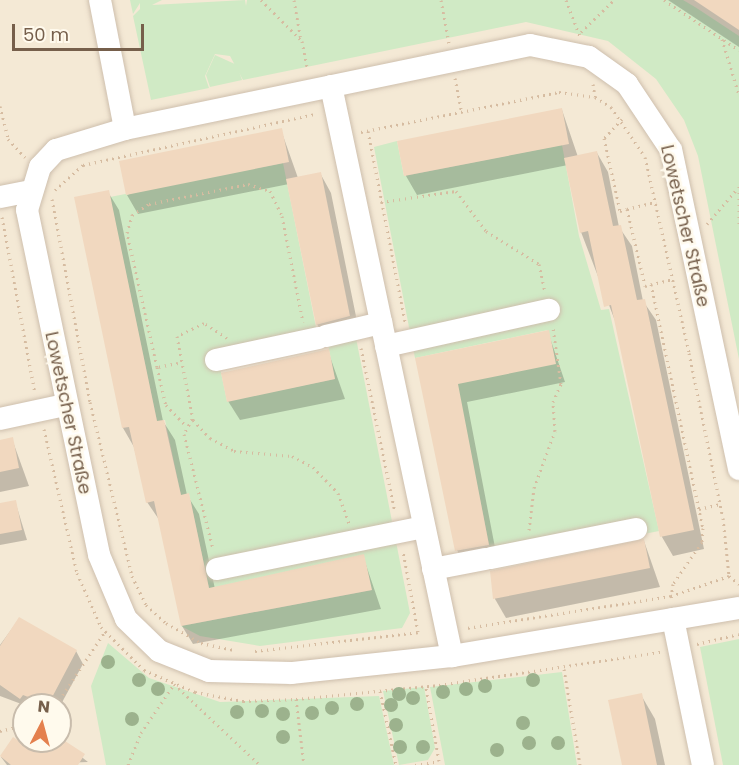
<!DOCTYPE html>
<meta charset="utf-8">
<style>
body{margin:0}
#map{position:relative;width:739px;height:765px;overflow:hidden;background:#fcf6e7;font-family:Poppins,sans-serif}
div>[style]{position:absolute}
.residential>*{inset:0;background:#f4e9d5}
.green>*{inset:0;background:#d0eac5}
.shadow>*{inset:0;background:#0003}
.building>*{inset:0;background:#f1d8bf}
.path>*{height:3px;margin-top:-1.5px;transform-origin:0;background:repeating-linear-gradient(90deg,#d6bca1 0 1.5px,transparent 0 6px)}
.roads{filter:drop-shadow(0 0 2px #cebfad) drop-shadow(0 0 2px #cebfad)}
.minor>*{height:22px;margin:-11px;padding:0 11px;transform-origin:11px;border-radius:11px;background:#fff}
.trees>*{width:14px;height:14px;margin:-7px;border-radius:50%;background:#9cb28d}
span{translate:-50% -50%;white-space:nowrap;text-align:center;line-height:1.15;-webkit-text-stroke:5px #fffaed;paint-order:stroke}
.street-label{font-size:18px;color:#765f4b}
.north{position:absolute;left:12px;top:693px;width:60px;height:60px;box-sizing:border-box;background:#fffaed;border:2px solid #c8bcac;border-radius:50%;rotate:6deg;font-size:16px;font-weight:700;line-height:24px;text-align:center;color:#765f4b}
.north::after{content:'';display:block;margin:auto;width:21px;height:27px;background:#e4804e;clip-path:polygon(50% 0,100% 100%,50% 72%,0 100%)}
.scale{position:absolute;left:12px;top:24px;width:132px;height:27px;box-sizing:border-box;border:3px solid #765f4b;border-top:0;padding-left:8px;font-size:18px;line-height:21px;white-space:nowrap;color:#765f4b;-webkit-text-stroke:4px #fffaed;paint-order:stroke}
</style>
<div id="map">
<div class="residential">
<div style="clip-path:polygon(evenodd,0 0,739px 0,739px 765px,0 765px,0 0,24px 705px,60px 705px,60px 741px,24px 741px,24px 705px)"></div>
</div>
<div class="green">
<div style="clip-path:polygon(130px 0,162px 0,152px 5px,245px 0,246px 6px,247px 0,683px 0,695px 7px,739px 36px,739px 359px,698px 156px,684px 120px,656px 79px,608px 41px,526px 22px,243px 80px,230px 56px,215px 54px,205px 76px,209px 88px,151px 100px,133px 16px,140px 9px,140px 3px,133px 14px)"></div>
<div style="clip-path:polygon(215px 55px,237px 65px,242px 80px,210px 87px,206px 75px)"></div>
<div style="clip-path:polygon(397px 141px,404px 176px,562px 145px,579px 236px,601px 310px,609px 309px,659px 531px,493px 564px,457px 384px,548px 330px,415px 358px,374px 147px)"></div>
<div style="clip-path:polygon(283px 163px,320px 347px,220px 368px,227px 401px,335px 379px,328px 345px,356px 338px,410px 613px,402px 628px,260px 646px,200px 636px,181px 626px,372px 590px,209px 588px,189px 494px,181px 495px,165px 420px,157px 421px,110px 197px)"></div>
<div style="clip-path:polygon(739px 639px,739px 765px,723px 765px,700px 647px)"></div>
<div style="clip-path:polygon(108px 643px,149px 678px,220px 702px,379px 696px,394px 765px,106px 765px,91px 686px)"></div>
<div style="clip-path:polygon(562px 672px,577px 765px,445px 765px,430px 687px)"></div>
<div style="clip-path:polygon(424px 687px,435px 748px,428px 760px,399px 765px,383px 691px)"></div>
</div>
<div class="shadow">
<div style="clip-path:polygon(668px 0,739px 0,739px 47px)"></div>
<div style="clip-path:polygon(562px 110px,578px 157px,597px 153px,608px 172px,619px 227px,632px 246px,643px 301px,656px 320px,704px 549px,673px 556px,662px 537px,617px 326px,581px 232px,568px 165px,417px 195px,406px 176px,399px 142px)"></div>
<div style="clip-path:polygon(281px 130px,298px 178px,320px 173px,331px 193px,360px 336px,328px 344px,317px 324px,289px 184px,138px 214px,127px 195px)"></div>
<div style="clip-path:polygon(108px 192px,119px 210px,163px 421px,175px 440px,187px 495px,199px 514px,215px 589px,363px 556px,381px 609px,193px 644px,182px 626px,160px 521px,147px 502px,134px 447px,123px 428px,75px 198px)"></div>
<div style="clip-path:polygon(548px 332px,565px 382px,467px 402px,498px 563px,467px 569px,457px 550px,417px 359px)"></div>
<div style="clip-path:polygon(328px 351px,345px 399px,240px 420px,228px 401px)"></div>
<div style="clip-path:polygon(12px 439px,29px 486px,0 492px,0 441px)"></div>
<div style="clip-path:polygon(15px 501px,27px 540px,0 545px,0 505px)"></div>
<div style="clip-path:polygon(644px 541px,660px 587px,506px 618px,495px 599px,492px 572px)"></div>
<div style="clip-path:polygon(19px 619px,76px 651px,83px 664px,60px 706px,24px 705px,0 696px,0 645px)"></div>
<div style="clip-path:polygon(641px 695px,655px 719px,665px 765px,624px 765px)"></div>
<div style="clip-path:polygon(13px 739px,34px 752px,41px 741px,60px 740px,88px 762px,7px 765px,1px 757px)"></div>
</div>
<div class="building">
<div style="clip-path:polygon(694px 0,739px 0,739px 30px)"></div>
<div style="clip-path:polygon(562px 108px,569px 144px,404px 176px,397px 141px)"></div>
<div style="clip-path:polygon(282px 128px,289px 162px,126px 195px,119px 161px)"></div>
<div style="clip-path:polygon(597px 151px,613px 226px,621px 225px,637px 300px,645px 299px,694px 530px,660px 537px,611px 305px,604px 307px,588px 231px,580px 233px,564px 158px)"></div>
<div style="clip-path:polygon(321px 172px,350px 316px,316px 325px,286px 179px)"></div>
<div style="clip-path:polygon(109px 190px,157px 421px,164px 420px,181px 495px,189px 493px,209px 588px,364px 554px,372px 590px,181px 626px,154px 501px,146px 503px,129px 427px,122px 428px,74px 197px)"></div>
<div style="clip-path:polygon(549px 330px,556px 364px,458px 384px,489px 545px,455px 551px,415px 358px)"></div>
<div style="clip-path:polygon(329px 349px,335px 379px,227px 402px,221px 373px)"></div>
<div style="clip-path:polygon(13px 437px,19px 468px,0 472px,0 440px)"></div>
<div style="clip-path:polygon(16px 500px,22px 530px,0 534px,0 503px)"></div>
<div style="clip-path:polygon(644px 539px,650px 568px,493px 599px,490px 571px)"></div>
<div style="clip-path:polygon(19px 617px,77px 650px,48px 705px,23px 695px,20px 699px,0 685px,0 646px)"></div>
<div style="clip-path:polygon(642px 693px,657px 765px,622px 765px,608px 700px)"></div>
<div style="clip-path:polygon(13px 737px,33px 750px,39px 741px,65px 741px,85px 754px,78px 765px,11px 765px,0 756px)"></div>
</div>
<div class="path">
<div style="left:261px;top:0;width:58px;rotate:45deg"></div>
<div style="left:302px;top:41px;width:26px;rotate:79deg"></div>
<div style="left:294px;top:0;width:41px;rotate:80.1deg"></div>
<div style="left:441px;top:0;width:44px;rotate:79.5deg"></div>
<div style="left:566px;top:0;width:39px;rotate:69deg"></div>
<div style="left:664px;top:0;width:90px;rotate:33.7deg"></div>
<div style="left:581px;top:32px;width:46px;rotate:-44.1deg"></div>
<div style="left:722px;top:39px;width:59px;rotate:73.1deg"></div>
<div style="left:455px;top:78px;width:33px;rotate:79deg"></div>
<div style="left:593px;top:84px;width:13px;rotate:81deg"></div>
<div style="left:0;top:106px;width:34px;rotate:76deg"></div>
<div style="left:8px;top:139px;width:25px;rotate:47deg"></div>
<div style="left:622px;top:119px;width:26px;rotate:133deg"></div>
<div style="left:604px;top:138px;width:75px;rotate:77.6deg"></div>
<div style="left:620px;top:211px;width:7px;rotate:-16deg"></div>
<div style="left:627px;top:209px;width:79px;rotate:76.8deg"></div>
<div style="left:645px;top:286px;width:29px;rotate:-14deg"></div>
<div style="left:368px;top:131px;width:194px;rotate:79deg"></div>
<div style="left:361px;top:132px;width:202px;rotate:-11.4deg"></div>
<div style="left:559px;top:92px;width:36px;rotate:8deg"></div>
<div style="left:595px;top:97px;width:19px;rotate:32deg"></div>
<div style="left:611px;top:107px;width:60px;rotate:55.8deg"></div>
<div style="left:645px;top:157px;width:201px;rotate:77.3deg"></div>
<div style="left:689px;top:353px;width:168px;rotate:78.4deg"></div>
<div style="left:723px;top:518px;width:58px;rotate:84.1deg"></div>
<div style="left:729px;top:576px;width:61px;rotate:161deg"></div>
<div style="left:671px;top:596px;width:207px;rotate:171.1deg"></div>
<div style="left:739px;top:186px;width:42px;rotate:90deg"></div>
<div style="left:55px;top:190px;width:38px;rotate:-42deg"></div>
<div style="left:83px;top:165px;width:238px;rotate:-12.4deg"></div>
<div style="left:52px;top:199px;width:207px;rotate:79.4deg"></div>
<div style="left:90px;top:402px;width:179px;rotate:76.4deg"></div>
<div style="left:132px;top:576px;width:32px;rotate:64deg"></div>
<div style="left:146px;top:605px;width:27px;rotate:42deg"></div>
<div style="left:166px;top:623px;width:40px;rotate:29.7deg"></div>
<div style="left:201px;top:643px;width:34px;rotate:12deg"></div>
<div style="left:381px;top:202px;width:76px;rotate:-8.3deg"></div>
<div style="left:456px;top:191px;width:50px;rotate:53.1deg"></div>
<div style="left:486px;top:231px;width:62px;rotate:31.9deg"></div>
<div style="left:539px;top:264px;width:29px;rotate:78deg"></div>
<div style="left:627px;top:209px;width:30px;rotate:-14deg"></div>
<div style="left:2px;top:217px;width:179px;rotate:79.4deg"></div>
<div style="left:707px;top:224px;width:46px;rotate:-49.4deg"></div>
<div style="left:651px;top:284px;width:249px;rotate:78deg"></div>
<div style="left:703px;top:528px;width:14px;rotate:94deg"></div>
<div style="left:702px;top:542px;width:51px;rotate:124.6deg"></div>
<div style="left:673px;top:584px;width:14px;rotate:98deg"></div>
<div style="left:227px;top:338px;width:27px;rotate:-147deg"></div>
<div style="left:204px;top:323px;width:30px;rotate:154deg"></div>
<div style="left:177px;top:336px;width:86px;rotate:79.2deg"></div>
<div style="left:193px;top:420px;width:25px;rotate:47deg"></div>
<div style="left:210px;top:438px;width:27px;rotate:28deg"></div>
<div style="left:234px;top:451px;width:58px;rotate:4.9deg"></div>
<div style="left:292px;top:456px;width:24px;rotate:28deg"></div>
<div style="left:313px;top:467px;width:36px;rotate:46deg"></div>
<div style="left:338px;top:493px;width:33px;rotate:70deg"></div>
<div style="left:361px;top:348px;width:167px;rotate:78.3deg"></div>
<div style="left:178px;top:363px;width:21px;rotate:169deg"></div>
<div style="left:157px;top:367px;width:137px;rotate:-102.6deg"></div>
<div style="left:127px;top:233px;width:19px;rotate:-74deg"></div>
<div style="left:132px;top:215px;width:20px;rotate:-33deg"></div>
<div style="left:149px;top:204px;width:101px;rotate:-11.4deg"></div>
<div style="left:248px;top:184px;width:23px;rotate:18deg"></div>
<div style="left:270px;top:191px;width:28px;rotate:64deg"></div>
<div style="left:282px;top:216px;width:108px;rotate:78.8deg"></div>
<div style="left:157px;top:367px;width:39px;rotate:77deg"></div>
<div style="left:166px;top:405px;width:29px;rotate:46deg"></div>
<div style="left:192px;top:419px;width:17px;rotate:118deg"></div>
<div style="left:184px;top:434px;width:119px;rotate:75.8deg"></div>
<div style="left:44px;top:429px;width:148px;rotate:77.1deg"></div>
<div style="left:77px;top:573px;width:59px;rotate:66deg"></div>
<div style="left:101px;top:627px;width:61px;rotate:45deg"></div>
<div style="left:144px;top:670px;width:56px;rotate:23.3deg"></div>
<div style="left:195px;top:692px;width:49px;rotate:10.6deg"></div>
<div style="left:243px;top:701px;width:53px;rotate:-2.2deg"></div>
<div style="left:296px;top:699px;width:144px;rotate:-5.6deg"></div>
<div style="left:439px;top:685px;width:224px;rotate:-8.5deg"></div>
<div style="left:699px;top:509px;width:22px;rotate:-13deg"></div>
<div style="left:529px;top:530px;width:42px;rotate:-83.2deg"></div>
<div style="left:534px;top:488px;width:61px;rotate:-69.8deg"></div>
<div style="left:555px;top:431px;width:29px;rotate:-94deg"></div>
<div style="left:553px;top:402px;width:20px;rotate:-66deg"></div>
<div style="left:561px;top:384px;width:57px;rotate:-98.1deg"></div>
<div style="left:729px;top:576px;width:13px;rotate:39deg"></div>
<div style="left:697px;top:644px;width:43px;rotate:-13.4deg"></div>
<div style="left:255px;top:651px;width:164px;rotate:-6.6deg"></div>
<div style="left:418px;top:632px;width:82px;rotate:-100.5deg"></div>
<div style="left:564px;top:669px;width:97px;rotate:80.5deg"></div>
<div style="left:380px;top:691px;width:76px;rotate:77.8deg"></div>
<div style="left:296px;top:699px;width:66px;rotate:83.1deg"></div>
<div style="left:56px;top:705px;width:87px;rotate:-56.3deg"></div>
<div style="left:0;top:731px;width:25px;rotate:-14deg"></div>
<div style="left:128px;top:765px;width:35px;rotate:-68deg"></div>
<div style="left:141px;top:733px;width:59px;rotate:-56deg"></div>
<div style="left:174px;top:684px;width:118px;rotate:43.3deg"></div>
<div style="left:415px;top:765px;width:24px;rotate:-9deg"></div>
<div style="left:439px;top:761px;width:75px;rotate:-100deg"></div>
</div>
<div class="roads">
<div class="minor">
<div style="left:100px;top:0;width:131px;rotate:79deg"></div>
<div style="left:331px;top:86px;width:583px;rotate:78.02deg"></div>
<div style="left:0;top:197px;width:32px;rotate:-11deg"></div>
<div style="left:326px;top:336px;width:57px;rotate:-13.3deg"></div>
<div style="left:386px;top:346px;width:167px;rotate:-12.5deg"></div>
<div style="left:216px;top:360px;width:105px;rotate:-12.1deg"></div>
<div style="left:0;top:419px;width:66px;rotate:-12.2deg"></div>
<div style="left:739px;top:469px;width:326px;rotate:-102deg"></div>
<div style="left:671px;top:150px;width:79px;rotate:-123.7deg"></div>
<div style="left:627px;top:84px;width:47px;rotate:-144.6deg"></div>
<div style="left:589px;top:57px;width:60px;rotate:-168.5deg"></div>
<div style="left:530px;top:45px;width:414px;rotate:168.3deg"></div>
<div style="left:125px;top:129px;width:72px;rotate:163.1deg"></div>
<div style="left:56px;top:150px;width:23px;rotate:133deg"></div>
<div style="left:40px;top:167px;width:45px;rotate:106.8deg"></div>
<div style="left:27px;top:210px;width:352px;rotate:78.2deg"></div>
<div style="left:99px;top:555px;width:69px;rotate:67.1deg"></div>
<div style="left:126px;top:619px;width:46px;rotate:44.1deg"></div>
<div style="left:159px;top:651px;width:54px;rotate:21.8deg"></div>
<div style="left:209px;top:671px;width:83px;rotate:1.4deg"></div>
<div style="left:292px;top:673px;width:161px;rotate:-6.1deg"></div>
<div style="left:452px;top:656px;width:291px;rotate:-9.5deg"></div>
<div style="left:491px;top:558px;width:148px;rotate:-11.3deg"></div>
<div style="left:217px;top:569px;width:211px;rotate:-11.5deg"></div>
<div style="left:433px;top:569px;width:53px;rotate:-10.9deg"></div>
<div style="left:673px;top:619px;width:149px;rotate:78.4deg"></div>
</div>
</div>
<div class="trees">
<div style="left:108px;top:662px"></div>
<div style="left:139px;top:680px"></div>
<div style="left:533px;top:680px"></div>
<div style="left:485px;top:686px"></div>
<div style="left:158px;top:689px"></div>
<div style="left:466px;top:689px"></div>
<div style="left:443px;top:692px"></div>
<div style="left:399px;top:694px"></div>
<div style="left:413px;top:698px"></div>
<div style="left:357px;top:704px"></div>
<div style="left:391px;top:705px"></div>
<div style="left:332px;top:708px"></div>
<div style="left:262px;top:711px"></div>
<div style="left:237px;top:712px"></div>
<div style="left:312px;top:713px"></div>
<div style="left:283px;top:714px"></div>
<div style="left:132px;top:719px"></div>
<div style="left:523px;top:723px"></div>
<div style="left:396px;top:725px"></div>
<div style="left:283px;top:737px"></div>
<div style="left:529px;top:743px"></div>
<div style="left:558px;top:743px"></div>
<div style="left:400px;top:747px"></div>
<div style="left:423px;top:747px"></div>
<div style="left:497px;top:750px"></div>
</div>
<div class="street-label">
<span style="left:685px;top:226px;rotate:77deg">Lowetscher Straße</span>
<span style="left:68px;top:413px;rotate:78deg">Lowetscher Straße</span>
</div>
<div class="north">N</div>
<div class="scale">50 m</div>
</div>
